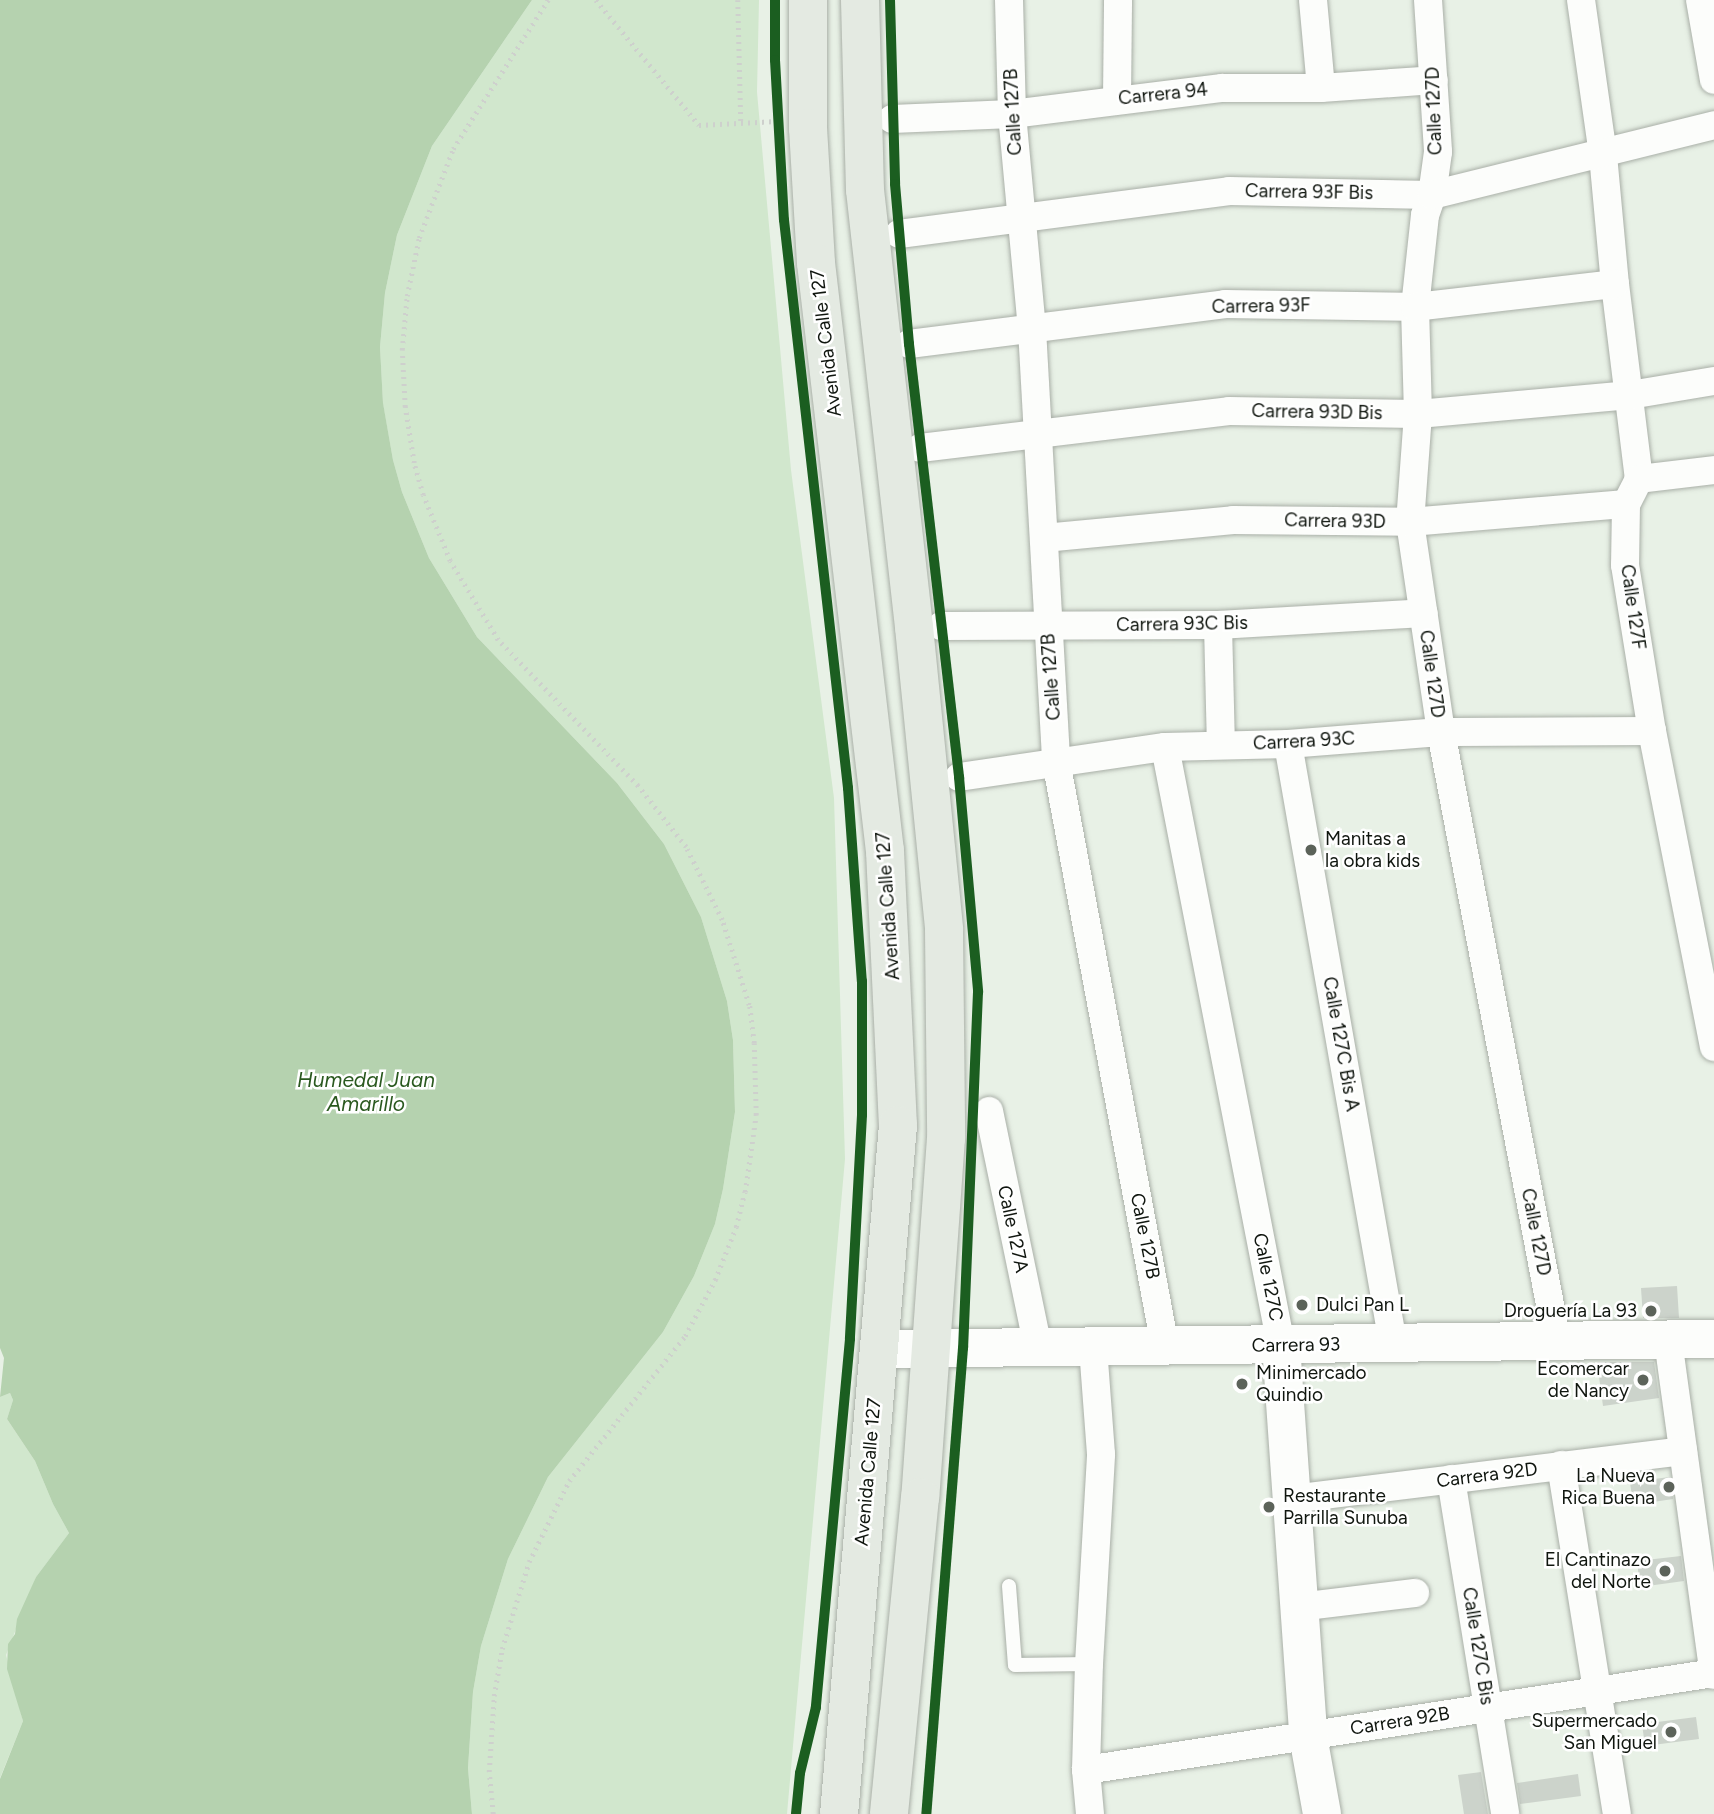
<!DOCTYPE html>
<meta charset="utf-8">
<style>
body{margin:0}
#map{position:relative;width:1714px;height:1814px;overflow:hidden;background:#e8f1e6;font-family:Figtree,sans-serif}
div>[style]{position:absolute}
.green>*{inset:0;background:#d1e7cd}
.water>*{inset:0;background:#b5d2af}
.building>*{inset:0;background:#ccd3cb}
.path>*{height:4.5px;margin-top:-2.25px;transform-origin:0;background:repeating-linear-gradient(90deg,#ced0cd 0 2px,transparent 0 7px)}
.roads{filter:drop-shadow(0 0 2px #a9afa7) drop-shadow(0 0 2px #a9afa7)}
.lane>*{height:14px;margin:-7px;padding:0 7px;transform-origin:7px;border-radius:7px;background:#fcfdfb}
.street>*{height:28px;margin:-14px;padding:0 14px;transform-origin:14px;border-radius:14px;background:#fcfdfb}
.secondary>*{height:38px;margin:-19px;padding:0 19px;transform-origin:19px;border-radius:19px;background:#fcfdfb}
.primary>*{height:38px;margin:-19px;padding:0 19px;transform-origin:19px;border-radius:19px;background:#e4eae2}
.cycleway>*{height:10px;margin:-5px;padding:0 5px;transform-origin:5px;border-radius:5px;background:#1b5e20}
.dots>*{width:19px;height:19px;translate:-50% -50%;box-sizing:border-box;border:4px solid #fff;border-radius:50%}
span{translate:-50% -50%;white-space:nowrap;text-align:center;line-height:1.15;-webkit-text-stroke:5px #fff;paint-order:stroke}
.street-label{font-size:19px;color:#10160f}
.poi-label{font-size:19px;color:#10160f}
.left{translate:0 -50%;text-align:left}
.right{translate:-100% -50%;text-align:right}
.water-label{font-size:21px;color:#2a591f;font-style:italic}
</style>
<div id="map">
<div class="green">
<div style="clip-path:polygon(532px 0,759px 0,757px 92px,791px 470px,834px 798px,845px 1159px,787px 1814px,472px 1814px,468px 1768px,473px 1692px,481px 1646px,508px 1559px,548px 1477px,663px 1332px,694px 1276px,715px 1224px,723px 1189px,735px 1112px,733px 1040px,727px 1001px,701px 917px,664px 844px,617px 783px,477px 637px,429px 558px,402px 492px,393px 460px,383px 404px,380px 347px,385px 293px,397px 235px,432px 146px)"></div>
<div style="clip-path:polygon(10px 1393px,13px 1400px,7px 1419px,35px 1461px,53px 1504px,69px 1533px,36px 1577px,6px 1655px,23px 1721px,0 1778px,0 1397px)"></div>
</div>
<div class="water">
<div style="clip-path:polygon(0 0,532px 0,432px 146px,397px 235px,385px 293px,380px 347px,383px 403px,393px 460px,402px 492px,429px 558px,477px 637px,617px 783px,664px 844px,701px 917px,727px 1001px,733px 1040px,735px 1112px,723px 1189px,715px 1224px,694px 1276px,663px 1332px,548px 1477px,508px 1559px,481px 1646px,473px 1692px,468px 1768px,472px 1814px,0 1814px,0 1779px,23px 1721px,7px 1669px,8px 1644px,15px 1634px,17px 1619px,36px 1577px,69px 1533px,53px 1504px,35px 1461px,7px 1419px,13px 1400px,10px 1393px,0 1397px,4px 1358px,0 1348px)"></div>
</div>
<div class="building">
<div style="clip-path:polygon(1677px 1286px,1679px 1318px,1643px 1318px,1641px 1288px)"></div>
<div style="clip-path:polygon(1597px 1362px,1654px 1362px,1659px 1398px,1603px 1406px)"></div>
<div style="clip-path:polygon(1670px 1477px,1673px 1499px,1633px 1505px,1630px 1482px)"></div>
<div style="clip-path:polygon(1681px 1556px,1684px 1581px,1640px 1587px,1637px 1561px)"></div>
<div style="clip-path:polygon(1696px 1717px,1699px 1739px,1645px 1746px,1642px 1724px)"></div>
<div style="clip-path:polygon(1481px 1772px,1488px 1814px,1464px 1814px,1458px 1775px)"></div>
<div style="clip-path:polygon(1578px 1774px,1581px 1796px,1520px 1804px,1517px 1783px)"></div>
</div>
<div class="path">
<div style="left:596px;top:0;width:162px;rotate:50.5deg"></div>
<div style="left:699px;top:125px;width:79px;rotate:-2.9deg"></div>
<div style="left:738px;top:0;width:123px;rotate:88.6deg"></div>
<div style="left:493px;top:1814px;width:42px;rotate:-95.4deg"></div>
<div style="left:489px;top:1772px;width:76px;rotate:-86.2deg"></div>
<div style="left:494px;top:1696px;width:48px;rotate:-80.3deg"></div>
<div style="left:502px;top:1649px;width:91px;rotate:-72.8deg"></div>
<div style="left:529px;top:1562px;width:90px;rotate:-63.7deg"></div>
<div style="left:569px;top:1481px;width:186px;rotate:-51.3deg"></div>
<div style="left:685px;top:1336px;width:64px;rotate:-61.8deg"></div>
<div style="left:715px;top:1280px;width:57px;rotate:-68.4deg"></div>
<div style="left:736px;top:1227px;width:36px;rotate:-76deg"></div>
<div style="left:745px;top:1192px;width:78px;rotate:-81.9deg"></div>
<div style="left:756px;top:1115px;width:72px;rotate:-91.6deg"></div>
<div style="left:754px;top:1043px;width:38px;rotate:-97deg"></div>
<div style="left:749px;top:1005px;width:89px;rotate:-107.6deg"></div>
<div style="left:722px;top:920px;width:81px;rotate:-116.3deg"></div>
<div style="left:686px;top:847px;width:78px;rotate:-128.2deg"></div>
<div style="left:638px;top:786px;width:202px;rotate:-133.8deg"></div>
<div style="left:498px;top:640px;width:92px;rotate:-121.3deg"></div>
<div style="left:450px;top:561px;width:71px;rotate:-112.2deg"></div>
<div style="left:423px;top:495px;width:33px;rotate:-106deg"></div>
<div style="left:414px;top:463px;width:57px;rotate:-99.1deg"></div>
<div style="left:405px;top:407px;width:57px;rotate:-93deg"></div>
<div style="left:402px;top:350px;width:54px;rotate:-84.7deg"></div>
<div style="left:407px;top:296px;width:59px;rotate:-78.3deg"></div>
<div style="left:419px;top:238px;width:95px;rotate:-69.1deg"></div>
<div style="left:453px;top:149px;width:177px;rotate:-57.5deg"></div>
</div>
<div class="roads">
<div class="lane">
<div style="left:1009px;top:1586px;width:79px;rotate:85.7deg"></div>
<div style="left:1015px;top:1665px;width:74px;rotate:-0.8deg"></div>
</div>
<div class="street">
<div style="left:1009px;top:0;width:114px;rotate:88.5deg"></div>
<div style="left:1012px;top:114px;width:216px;rotate:84.7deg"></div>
<div style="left:1032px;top:329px;width:433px;rotate:86.8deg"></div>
<div style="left:1056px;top:761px;width:595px;rotate:79.45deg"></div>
<div style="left:1313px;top:0;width:88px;rotate:84.8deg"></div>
<div style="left:1428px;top:0;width:152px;rotate:86.2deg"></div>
<div style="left:1438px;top:152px;width:43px;rotate:97.9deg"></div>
<div style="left:1432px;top:195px;width:21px;rotate:109deg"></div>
<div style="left:1425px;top:215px;width:93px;rotate:96.2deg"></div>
<div style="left:1415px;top:307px;width:107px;rotate:88.4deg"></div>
<div style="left:1418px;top:414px;width:108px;rotate:94.2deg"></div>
<div style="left:1410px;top:522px;width:212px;rotate:81.6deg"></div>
<div style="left:1441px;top:732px;width:620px;rotate:79.22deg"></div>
<div style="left:1581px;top:0;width:157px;rotate:81.9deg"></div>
<div style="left:1603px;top:155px;width:130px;rotate:84.7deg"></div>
<div style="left:1615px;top:284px;width:196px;rotate:83deg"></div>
<div style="left:1639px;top:479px;width:28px;rotate:117deg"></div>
<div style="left:1626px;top:504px;width:61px;rotate:90.9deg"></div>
<div style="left:1625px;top:565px;width:168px;rotate:80.8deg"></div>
<div style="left:1652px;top:731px;width:322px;rotate:78.9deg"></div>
<div style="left:1700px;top:0;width:81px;rotate:80.1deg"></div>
<div style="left:1117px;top:99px;width:99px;rotate:-89.4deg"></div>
<div style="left:892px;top:119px;width:120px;rotate:-2.4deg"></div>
<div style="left:1012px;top:114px;width:212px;rotate:-7.1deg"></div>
<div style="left:1222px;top:88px;width:99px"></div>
<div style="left:1321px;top:88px;width:113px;rotate:-4deg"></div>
<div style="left:899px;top:234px;width:333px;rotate:-7.4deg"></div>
<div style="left:1229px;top:191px;width:203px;rotate:1.1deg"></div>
<div style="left:1432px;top:195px;width:291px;rotate:-13.9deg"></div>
<div style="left:909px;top:344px;width:319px;rotate:-7.2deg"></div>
<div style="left:1225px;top:304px;width:190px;rotate:0.9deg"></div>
<div style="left:1415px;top:307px;width:201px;rotate:-6.6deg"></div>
<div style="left:920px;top:448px;width:311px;rotate:-6.8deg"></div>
<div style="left:1229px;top:411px;width:189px;rotate:0.9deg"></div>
<div style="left:1418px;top:414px;width:213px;rotate:-5.1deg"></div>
<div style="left:1630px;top:395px;width:85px;rotate:-9.5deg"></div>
<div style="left:1639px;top:479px;width:76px;rotate:-6.8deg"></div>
<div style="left:1044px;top:538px;width:190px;rotate:-5.4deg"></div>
<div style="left:1233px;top:520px;width:177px;rotate:0.6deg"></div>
<div style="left:1410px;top:522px;width:217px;rotate:-4.8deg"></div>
<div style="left:1218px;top:625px;width:120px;rotate:88.6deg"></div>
<div style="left:941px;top:626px;width:277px;rotate:-0.2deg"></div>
<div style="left:1218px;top:625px;width:206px;rotate:-3.3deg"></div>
<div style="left:1288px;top:744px;width:608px;rotate:80.06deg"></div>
<div style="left:1165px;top:747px;width:609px;rotate:79.02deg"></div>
<div style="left:959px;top:777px;width:208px;rotate:-8.3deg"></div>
<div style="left:1165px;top:747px;width:123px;rotate:-1.4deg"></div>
<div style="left:1288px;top:744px;width:153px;rotate:-4.5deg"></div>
<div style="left:1441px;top:732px;width:211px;rotate:-0.3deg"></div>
<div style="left:989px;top:1111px;width:241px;rotate:78.3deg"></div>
<div style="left:1668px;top:1340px;width:338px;rotate:82.2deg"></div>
<div style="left:1561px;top:1465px;width:353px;rotate:80.9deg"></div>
<div style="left:1451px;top:1479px;width:339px;rotate:80.8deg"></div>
<div style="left:1292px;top:1499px;width:394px;rotate:-7deg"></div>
<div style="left:1299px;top:1607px;width:117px;rotate:-6.9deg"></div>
<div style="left:1086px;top:1770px;width:635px;rotate:-8.78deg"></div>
<div style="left:1090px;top:1814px;width:44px;rotate:-95.2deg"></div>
<div style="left:1086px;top:1770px;width:106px;rotate:-88.4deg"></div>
<div style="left:1089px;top:1664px;width:210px;rotate:-86.7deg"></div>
<div style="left:1101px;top:1454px;width:107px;rotate:-94.3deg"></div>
</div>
<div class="secondary">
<div style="left:1281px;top:1345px;width:392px;rotate:86deg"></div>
<div style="left:1308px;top:1736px;width:79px;rotate:79.8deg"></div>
<div style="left:879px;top:1349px;width:835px;rotate:-0.69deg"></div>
</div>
<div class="primary">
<div style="left:808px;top:0;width:128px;rotate:90deg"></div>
<div style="left:808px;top:128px;width:135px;rotate:86.6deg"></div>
<div style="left:816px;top:263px;width:592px;rotate:83.31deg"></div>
<div style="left:885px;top:851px;width:274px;rotate:87.3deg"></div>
<div style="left:898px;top:1125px;width:692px;rotate:94.89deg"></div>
<div style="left:860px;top:0;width:190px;rotate:88.5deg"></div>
<div style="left:865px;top:190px;width:440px;rotate:83.6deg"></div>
<div style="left:914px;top:627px;width:304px;rotate:84.3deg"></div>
<div style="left:944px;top:930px;width:208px;rotate:89.4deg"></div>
<div style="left:946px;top:1138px;width:360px;rotate:94.1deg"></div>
<div style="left:920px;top:1497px;width:319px;rotate:95.6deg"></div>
</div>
</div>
<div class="cycleway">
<div style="left:775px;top:0;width:60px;rotate:90deg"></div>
<div style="left:775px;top:60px;width:160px;rotate:86.8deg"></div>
<div style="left:784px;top:220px;width:572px;rotate:83.57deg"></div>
<div style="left:848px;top:788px;width:194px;rotate:85.9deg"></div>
<div style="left:862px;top:981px;width:134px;rotate:90deg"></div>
<div style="left:862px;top:1115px;width:224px;rotate:93.1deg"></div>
<div style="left:850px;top:1339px;width:370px;rotate:95.3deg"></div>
<div style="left:816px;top:1707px;width:68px;rotate:103.6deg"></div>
<div style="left:800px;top:1773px;width:41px;rotate:95.6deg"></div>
<div style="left:890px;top:0;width:184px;rotate:88.4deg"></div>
<div style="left:895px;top:184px;width:161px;rotate:85deg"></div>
<div style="left:909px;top:344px;width:436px;rotate:83.4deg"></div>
<div style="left:959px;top:777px;width:216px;rotate:84.9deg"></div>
<div style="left:978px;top:992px;width:356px;rotate:92.4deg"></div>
<div style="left:963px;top:1348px;width:467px;rotate:94.5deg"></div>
</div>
<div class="dots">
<div style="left:1311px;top:850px;background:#5c635a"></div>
<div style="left:1302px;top:1305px;background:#5c635a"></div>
<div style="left:1651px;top:1311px;background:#5c635a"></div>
<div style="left:1643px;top:1380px;background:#5c635a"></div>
<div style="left:1242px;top:1384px;background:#5c635a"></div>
<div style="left:1669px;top:1487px;background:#5c635a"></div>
<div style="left:1269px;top:1507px;background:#5c635a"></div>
<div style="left:1665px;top:1571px;background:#5c635a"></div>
<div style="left:1671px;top:1732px;background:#5c635a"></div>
</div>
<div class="street-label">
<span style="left:1163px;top:94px;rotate:-6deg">Carrera 94</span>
<span style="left:1434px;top:111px;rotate:-92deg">Calle 127D</span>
<span style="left:1013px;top:112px;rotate:-93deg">Calle 127B</span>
<span style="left:1309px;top:192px;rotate:1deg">Carrera 93F Bis</span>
<span style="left:1261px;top:306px;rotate:-1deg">Carrera 93F</span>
<span style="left:826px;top:343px;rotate:-97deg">Avenida Calle 127</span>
<span style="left:1317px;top:412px;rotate:1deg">Carrera 93D Bis</span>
<span style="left:1335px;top:521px;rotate:1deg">Carrera 93D</span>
<span style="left:1633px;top:607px;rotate:82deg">Calle 127F</span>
<span style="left:1182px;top:624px;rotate:-1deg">Carrera 93C Bis</span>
<span style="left:1432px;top:674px;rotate:82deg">Calle 127D</span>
<span style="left:1051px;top:677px;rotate:-94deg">Calle 127B</span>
<span style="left:1304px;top:741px;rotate:-3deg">Carrera 93C</span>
<span style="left:888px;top:906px;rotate:-94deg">Avenida Calle 127</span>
<span style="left:1341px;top:1044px;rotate:80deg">Calle 127C Bis A</span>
<span style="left:1013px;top:1229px;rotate:78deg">Calle 127A</span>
<span style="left:1536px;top:1232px;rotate:79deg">Calle 127D</span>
<span style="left:1145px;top:1236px;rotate:79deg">Calle 127B</span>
<span style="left:1268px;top:1277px;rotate:79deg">Calle 127C</span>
<span style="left:1296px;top:1345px;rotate:-1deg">Carrera 93</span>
<span style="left:868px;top:1472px;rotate:-85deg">Avenida Calle 127</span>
<span style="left:1487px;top:1475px;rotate:-7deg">Carrera 92D</span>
<span style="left:1478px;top:1646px;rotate:81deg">Calle 127C Bis</span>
<span style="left:1400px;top:1721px;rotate:-9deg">Carrera 92B</span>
</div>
<div class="poi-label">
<span class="left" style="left:1325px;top:850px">Manitas a<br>la obra kids</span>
<span class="left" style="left:1316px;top:1305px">Dulci Pan L</span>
<span class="right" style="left:1637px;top:1311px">Droguería La 93</span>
<span class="right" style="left:1629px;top:1380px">Ecomercar<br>de Nancy</span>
<span class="left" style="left:1256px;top:1384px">Minimercado<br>Quindio</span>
<span class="right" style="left:1655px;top:1487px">La Nueva<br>Rica Buena</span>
<span class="left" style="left:1283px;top:1507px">Restaurante<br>Parrilla Sunuba</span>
<span class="right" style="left:1651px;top:1571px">El Cantinazo<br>del Norte</span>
<span class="right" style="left:1657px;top:1732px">Supermercado<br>San Miguel</span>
</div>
<div class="water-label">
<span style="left:366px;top:1092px">Humedal Juan<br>Amarillo</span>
</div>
</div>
